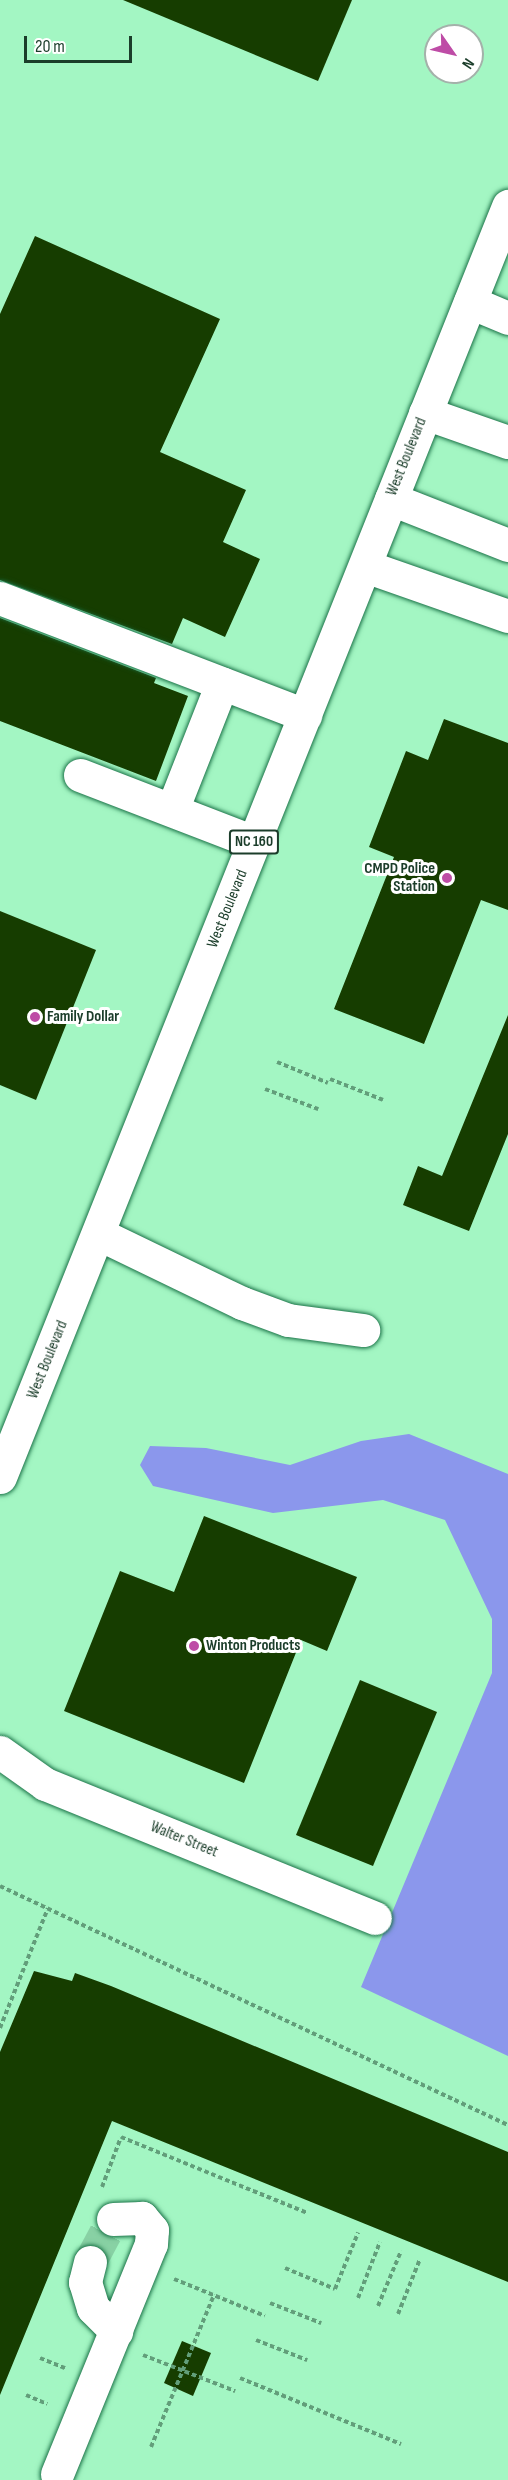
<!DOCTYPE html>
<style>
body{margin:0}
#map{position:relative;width:508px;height:2480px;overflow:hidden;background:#a3f6c3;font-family:"Sofia Sans Condensed",sans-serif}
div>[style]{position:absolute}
.forest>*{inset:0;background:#8b97ec}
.building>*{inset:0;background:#163d00}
.minor-tunnel>*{height:33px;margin-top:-16.5px;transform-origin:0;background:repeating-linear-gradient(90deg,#88d1a4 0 33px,transparent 0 49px)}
.path>*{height:4px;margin-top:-2px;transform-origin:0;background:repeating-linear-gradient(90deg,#629e7a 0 4.5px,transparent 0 7.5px)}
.roads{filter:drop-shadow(0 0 2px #1b7348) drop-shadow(0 0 2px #1b7348)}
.minor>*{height:33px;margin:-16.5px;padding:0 16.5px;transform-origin:16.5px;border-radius:16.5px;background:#fff}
.major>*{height:33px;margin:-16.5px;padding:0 16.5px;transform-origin:16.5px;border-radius:16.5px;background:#fff}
.dots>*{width:16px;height:16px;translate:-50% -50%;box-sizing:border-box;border:3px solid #fff;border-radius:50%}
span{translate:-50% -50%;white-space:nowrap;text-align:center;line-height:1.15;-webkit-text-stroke:6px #fff;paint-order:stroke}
.shield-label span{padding:2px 4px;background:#fff;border:2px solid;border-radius:4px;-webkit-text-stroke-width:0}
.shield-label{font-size:15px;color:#1b3d2a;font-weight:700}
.street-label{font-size:16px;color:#1b3d2a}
.poi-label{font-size:16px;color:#1b3d2a;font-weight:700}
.right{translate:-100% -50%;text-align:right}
.left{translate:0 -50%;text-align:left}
.north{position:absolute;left:424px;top:24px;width:60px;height:60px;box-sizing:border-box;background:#fff;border:2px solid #a4b1aa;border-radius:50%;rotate:124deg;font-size:16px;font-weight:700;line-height:24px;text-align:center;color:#1b3d2a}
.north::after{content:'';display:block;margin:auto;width:21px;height:27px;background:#be4ca6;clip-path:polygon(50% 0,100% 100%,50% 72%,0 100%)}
.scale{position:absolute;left:24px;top:36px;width:108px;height:27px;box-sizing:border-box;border:3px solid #1b3d2a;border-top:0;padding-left:8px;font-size:18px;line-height:21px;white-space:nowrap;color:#1b3d2a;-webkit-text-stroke:4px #fff;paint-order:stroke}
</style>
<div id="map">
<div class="forest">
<div style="clip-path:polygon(409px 1434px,508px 1474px,508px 2056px,361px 1987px,492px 1673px,492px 1619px,445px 1520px,383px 1500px,273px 1513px,153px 1486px,140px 1465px,150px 1446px,206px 1448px,290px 1465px,361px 1441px)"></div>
</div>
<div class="building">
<div style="clip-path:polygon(123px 0,352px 0,318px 81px)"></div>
<div style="clip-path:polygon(35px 236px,220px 319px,160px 452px,246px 490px,223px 542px,260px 559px,225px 637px,183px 618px,172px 644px,0 580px,0 314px)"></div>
<div style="clip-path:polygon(0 618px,156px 678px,154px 683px,188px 696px,156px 781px,0 721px)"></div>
<div style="clip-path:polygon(444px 719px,508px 743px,508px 910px,481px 900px,424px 1044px,334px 1009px,394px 857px,369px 847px,406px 751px,428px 760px)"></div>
<div style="clip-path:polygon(0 911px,96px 950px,36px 1100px,0 1085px)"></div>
<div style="clip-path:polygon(508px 1015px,508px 1134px,469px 1231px,403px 1205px,418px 1166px,442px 1176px)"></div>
<div style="clip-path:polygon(204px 1516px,357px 1577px,327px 1651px,301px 1640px,244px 1783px,64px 1711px,120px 1571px,174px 1592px)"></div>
<div style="clip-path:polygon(360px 1680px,437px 1712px,373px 1866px,296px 1835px)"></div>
<div style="clip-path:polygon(34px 1971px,72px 1981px,75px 1973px,111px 1986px,508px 2152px,508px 2282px,112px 2121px,0 2395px,0 2052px)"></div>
<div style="clip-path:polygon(182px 2341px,211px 2353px,193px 2396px,164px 2383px)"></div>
</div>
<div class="minor-tunnel">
<div style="left:90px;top:2262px;width:49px;rotate:-61.9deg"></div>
</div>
<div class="path">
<div style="left:277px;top:1062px;width:55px;rotate:22.4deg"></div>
<div style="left:330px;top:1079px;width:57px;rotate:21.6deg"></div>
<div style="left:265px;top:1089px;width:57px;rotate:20.7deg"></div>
<div style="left:0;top:1886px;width:561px;rotate:25.2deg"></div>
<div style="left:0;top:2028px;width:129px;rotate:-68.2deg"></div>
<div style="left:102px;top:2187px;width:53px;rotate:-69.2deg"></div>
<div style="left:121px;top:2137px;width:201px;rotate:22.2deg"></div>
<div style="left:285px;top:2268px;width:54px;rotate:22.8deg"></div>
<div style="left:335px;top:2289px;width:61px;rotate:-67.7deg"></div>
<div style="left:174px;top:2279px;width:98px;rotate:22.1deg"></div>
<div style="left:358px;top:2298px;width:60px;rotate:-68.6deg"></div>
<div style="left:270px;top:2303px;width:55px;rotate:21.4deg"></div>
<div style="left:378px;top:2306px;width:60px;rotate:-67.3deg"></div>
<div style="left:398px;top:2314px;width:59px;rotate:-68.2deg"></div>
<div style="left:256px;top:2340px;width:55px;rotate:21.4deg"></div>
<div style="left:143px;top:2355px;width:99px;rotate:21.4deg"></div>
<div style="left:40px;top:2358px;width:27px;rotate:22deg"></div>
<div style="left:240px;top:2378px;width:174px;rotate:22.3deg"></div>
<div style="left:26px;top:2395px;width:23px;rotate:23deg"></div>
<div style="left:151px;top:2447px;width:165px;rotate:-67.5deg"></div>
</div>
<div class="roads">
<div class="minor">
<div style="left:470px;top:302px;width:41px;rotate:22.8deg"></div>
<div style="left:425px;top:413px;width:88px;rotate:19.3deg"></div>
<div style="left:391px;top:499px;width:126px;rotate:21.5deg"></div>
<div style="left:365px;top:566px;width:151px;rotate:19.3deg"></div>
<div style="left:0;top:598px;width:327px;rotate:21deg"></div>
<div style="left:80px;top:775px;width:186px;rotate:21.1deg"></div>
<div style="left:172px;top:810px;width:136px;rotate:-68.5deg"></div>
<div style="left:99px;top:1234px;width:159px;rotate:25.8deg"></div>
<div style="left:242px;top:1303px;width:49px;rotate:20.3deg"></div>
<div style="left:288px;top:1320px;width:76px;rotate:7.6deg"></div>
<div style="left:0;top:1752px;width:55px;rotate:35.4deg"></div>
<div style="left:45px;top:1784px;width:356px;rotate:22.1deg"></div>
<div style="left:90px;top:2262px;width:21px;rotate:104deg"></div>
<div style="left:85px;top:2282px;width:27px;rotate:73deg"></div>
<div style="left:93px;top:2308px;width:33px;rotate:45deg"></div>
<div style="left:57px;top:2474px;width:248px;rotate:-67.8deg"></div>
<div style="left:151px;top:2244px;width:14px;rotate:-86deg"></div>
<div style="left:152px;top:2230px;width:16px;rotate:-130deg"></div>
<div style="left:142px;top:2218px;width:29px;rotate:178deg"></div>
</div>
<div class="major">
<div style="left:0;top:1477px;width:1369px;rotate:-68.21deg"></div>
</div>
</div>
<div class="dots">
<div style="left:447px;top:878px;background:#be4ca6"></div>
<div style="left:35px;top:1017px;background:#be4ca6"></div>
<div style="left:194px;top:1646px;background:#be4ca6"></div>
</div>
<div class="shield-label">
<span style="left:254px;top:842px">NC 160</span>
</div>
<div class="street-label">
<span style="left:407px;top:457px;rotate:-68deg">West Boulevard</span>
<span style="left:228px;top:909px;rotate:-68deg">West Boulevard</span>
<span style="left:48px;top:1360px;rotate:-68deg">West Boulevard</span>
<span style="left:184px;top:1840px;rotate:22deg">Walter Street</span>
</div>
<div class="poi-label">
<span class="right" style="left:435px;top:878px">CMPD Police<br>Station</span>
<span class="left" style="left:47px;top:1017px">Family Dollar</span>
<span class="left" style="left:206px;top:1646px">Winton Products</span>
</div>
<div class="north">N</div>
<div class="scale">20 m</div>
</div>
